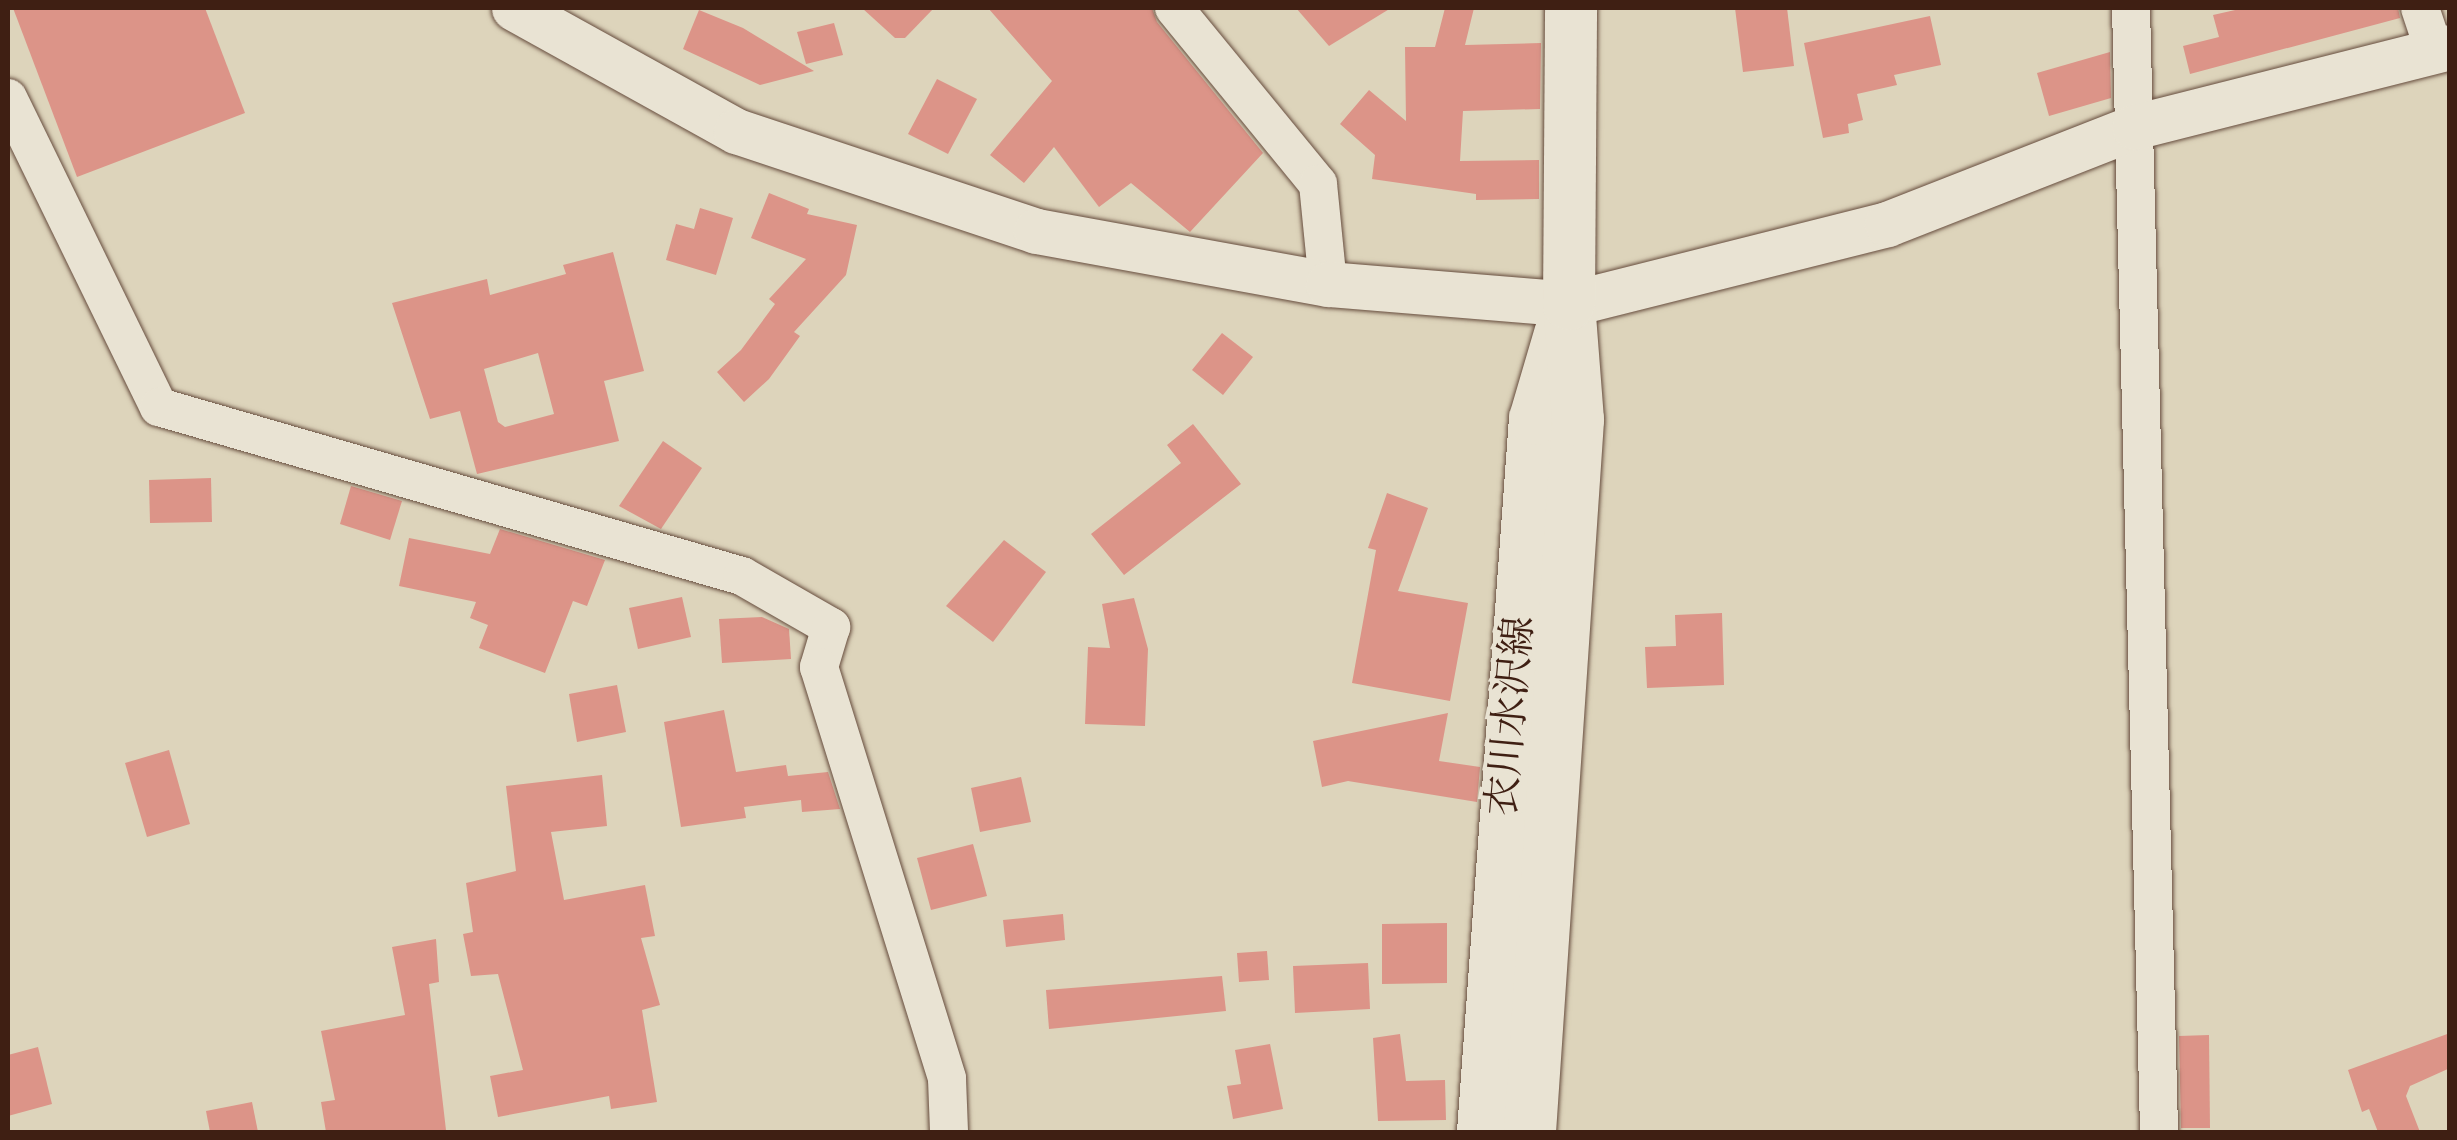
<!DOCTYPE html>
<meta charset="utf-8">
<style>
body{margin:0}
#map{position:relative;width:2457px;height:1140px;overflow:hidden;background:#ddd4bb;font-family:"Libre Bodoni","Noto Serif JP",serif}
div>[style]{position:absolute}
.building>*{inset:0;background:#dc9488}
.roads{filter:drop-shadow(0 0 2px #664c3d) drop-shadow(0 0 2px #664c3d)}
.minor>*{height:38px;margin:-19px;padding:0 19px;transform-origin:19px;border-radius:19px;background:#e9e3d3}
.tertiary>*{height:45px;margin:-22.5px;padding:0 22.5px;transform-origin:22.5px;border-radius:22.5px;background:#e9e3d3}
.secondary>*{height:52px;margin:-26px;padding:0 26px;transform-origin:26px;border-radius:26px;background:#e9e3d3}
span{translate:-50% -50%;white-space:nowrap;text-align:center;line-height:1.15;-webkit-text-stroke:8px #e9e3d3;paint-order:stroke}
.street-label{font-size:40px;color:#3f1f13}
.frame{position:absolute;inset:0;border:10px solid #3f1f13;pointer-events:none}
</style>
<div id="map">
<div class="building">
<div style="clip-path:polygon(13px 8px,205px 8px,245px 113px,77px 177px)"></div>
<div style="clip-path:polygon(862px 8px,934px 8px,905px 38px,895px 38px)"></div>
<div style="clip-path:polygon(988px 8px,1152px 8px,1157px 22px,1263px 153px,1190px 232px,1131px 183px,1099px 207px,1054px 147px,1024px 183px,990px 155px,1052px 81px)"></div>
<div style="clip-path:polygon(1296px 8px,1391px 8px,1329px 46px)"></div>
<div style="clip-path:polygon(1445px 8px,1474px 8px,1465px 45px,1541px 43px,1540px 109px,1463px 111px,1460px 161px,1539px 160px,1539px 199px,1476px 200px,1476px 194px,1372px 179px,1375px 155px,1340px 124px,1369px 90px,1406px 121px,1405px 47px,1435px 47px)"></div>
<div style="clip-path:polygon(1735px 8px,1787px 8px,1794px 66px,1743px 72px)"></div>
<div style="clip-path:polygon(2244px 8px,2398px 8px,2400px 18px,2190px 74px,2183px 46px,2219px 37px,2213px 15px)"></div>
<div style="clip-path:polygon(699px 10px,743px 28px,814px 71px,760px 85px,683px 49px)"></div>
<div style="clip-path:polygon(1930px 16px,1941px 65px,1894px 75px,1897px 85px,1857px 94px,1863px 120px,1848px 124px,1849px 133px,1823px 138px,1804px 43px)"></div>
<div style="clip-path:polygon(834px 23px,843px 55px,806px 64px,797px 32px)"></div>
<div style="clip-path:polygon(2110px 52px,2111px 98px,2049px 116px,2037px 73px)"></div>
<div style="clip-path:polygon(937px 79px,977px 99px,948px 154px,908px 134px)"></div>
<div style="clip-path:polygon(769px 193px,809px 209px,807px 214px,857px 225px,846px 275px,794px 332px,800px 336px,769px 379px,744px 402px,717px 372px,741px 350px,775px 304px,769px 299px,806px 259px,751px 238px)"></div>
<div style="clip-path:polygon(700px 208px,733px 218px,716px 275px,666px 260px,676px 224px,694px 229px)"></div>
<div style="clip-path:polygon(evenodd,613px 252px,644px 371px,604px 381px,619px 441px,477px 474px,460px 411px,430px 419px,392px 303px,487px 279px,490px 295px,566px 274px,563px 265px,613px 252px,538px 353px,554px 414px,505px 427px,498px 422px,484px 369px,538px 353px)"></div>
<div style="clip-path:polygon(1222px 333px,1253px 357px,1223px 395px,1192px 370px)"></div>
<div style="clip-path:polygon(1193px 424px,1241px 484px,1124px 575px,1091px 534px,1181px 463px,1167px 445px)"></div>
<div style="clip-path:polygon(663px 441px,702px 468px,661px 529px,619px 506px)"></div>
<div style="clip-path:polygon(211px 478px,212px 522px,150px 523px,149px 480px)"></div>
<div style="clip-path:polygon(351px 486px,402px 501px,390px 540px,340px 524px)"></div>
<div style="clip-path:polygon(1387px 493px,1428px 508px,1398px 591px,1468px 603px,1450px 701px,1352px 683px,1376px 550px,1368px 548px)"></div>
<div style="clip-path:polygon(500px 529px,605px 560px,587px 606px,573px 601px,545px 673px,479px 648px,488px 625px,470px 618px,476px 602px,399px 586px,409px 538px,490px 554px)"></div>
<div style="clip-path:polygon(1004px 540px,1046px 572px,993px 642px,946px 606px)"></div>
<div style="clip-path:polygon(682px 597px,691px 637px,638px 649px,629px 608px)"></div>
<div style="clip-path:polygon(1134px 598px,1148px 649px,1145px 726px,1085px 724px,1088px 647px,1110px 648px,1102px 604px)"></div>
<div style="clip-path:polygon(1722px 613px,1724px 685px,1647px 688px,1645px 647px,1676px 646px,1675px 615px)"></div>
<div style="clip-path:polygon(762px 617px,789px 629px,791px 659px,722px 663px,719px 619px)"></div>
<div style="clip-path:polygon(617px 685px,626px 732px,577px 742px,569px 694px)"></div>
<div style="clip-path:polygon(724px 710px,736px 772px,786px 765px,788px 776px,828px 772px,840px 809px,802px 812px,801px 800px,744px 807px,746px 818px,681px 827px,664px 722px)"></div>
<div style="clip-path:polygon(1448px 713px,1439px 761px,1480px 767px,1477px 802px,1348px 781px,1322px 787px,1313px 741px)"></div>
<div style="clip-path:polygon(169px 750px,190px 824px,147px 837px,125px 763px)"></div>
<div style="clip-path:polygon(602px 775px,607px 826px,551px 832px,564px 900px,645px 885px,655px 936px,641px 938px,660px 1005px,642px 1010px,657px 1102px,611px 1109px,609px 1096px,498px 1117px,490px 1076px,523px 1070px,498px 974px,471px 976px,463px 934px,473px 932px,466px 883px,516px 871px,506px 786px)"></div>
<div style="clip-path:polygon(1021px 777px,1031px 822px,980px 832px,971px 788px)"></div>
<div style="clip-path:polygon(973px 844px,987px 896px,931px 910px,917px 858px)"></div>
<div style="clip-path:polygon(1063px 914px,1065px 940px,1006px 947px,1003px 920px)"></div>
<div style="clip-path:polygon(1447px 923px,1447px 983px,1382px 984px,1382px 924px)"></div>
<div style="clip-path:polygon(436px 939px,439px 982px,429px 984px,446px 1130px,326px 1132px,321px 1102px,335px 1100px,321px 1031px,405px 1015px,392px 947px)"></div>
<div style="clip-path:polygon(1267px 951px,1269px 980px,1239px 982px,1237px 953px)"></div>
<div style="clip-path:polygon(1368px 963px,1370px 1009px,1295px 1013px,1293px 966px)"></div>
<div style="clip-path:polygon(1222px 976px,1226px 1011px,1049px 1029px,1046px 990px)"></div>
<div style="clip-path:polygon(2450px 1033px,2450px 1068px,2410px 1086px,2406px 1096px,2420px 1132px,2378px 1132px,2369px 1109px,2362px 1112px,2348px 1070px)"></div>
<div style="clip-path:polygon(1400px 1034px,1406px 1081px,1445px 1080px,1446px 1120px,1378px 1121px,1373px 1038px)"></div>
<div style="clip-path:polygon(2209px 1035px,2210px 1128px,2181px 1128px,2179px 1036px)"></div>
<div style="clip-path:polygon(1270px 1044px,1283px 1109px,1233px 1119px,1227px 1086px,1241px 1084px,1235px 1050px)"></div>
<div style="clip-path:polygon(38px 1047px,52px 1104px,8px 1116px,8px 1055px)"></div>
<div style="clip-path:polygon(252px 1102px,258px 1132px,210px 1132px,206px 1111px)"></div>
</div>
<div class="roads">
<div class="minor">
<div style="left:1174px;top:8px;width:227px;rotate:50.7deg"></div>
<div style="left:1318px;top:184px;width:100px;rotate:84.3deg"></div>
<div style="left:2131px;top:8px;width:1124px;rotate:88.57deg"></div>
<div style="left:2420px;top:8px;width:44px;rotate:71.6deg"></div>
<div style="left:8px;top:98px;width:344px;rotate:64deg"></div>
<div style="left:159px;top:407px;width:607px;rotate:16.17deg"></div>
<div style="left:742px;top:576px;width:103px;rotate:29.8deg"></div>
<div style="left:831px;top:627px;width:42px;rotate:106.7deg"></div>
<div style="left:819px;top:667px;width:431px;rotate:72.7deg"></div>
<div style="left:947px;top:1079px;width:53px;rotate:87.8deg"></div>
</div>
<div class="tertiary">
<div style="left:514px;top:8px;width:254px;rotate:29deg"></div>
<div style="left:736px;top:131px;width:316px;rotate:18.4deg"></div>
<div style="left:1036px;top:231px;width:297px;rotate:10.3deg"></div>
<div style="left:1328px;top:284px;width:242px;rotate:4.7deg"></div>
<div style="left:1569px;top:304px;width:328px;rotate:-14.1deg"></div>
<div style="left:1887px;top:224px;width:265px;rotate:-21.4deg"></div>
<div style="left:2134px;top:127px;width:326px;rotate:-14.2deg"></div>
</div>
<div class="secondary">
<div style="left:1483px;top:1132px;width:715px;rotate:-85.83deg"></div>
<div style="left:1535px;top:419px;width:89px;rotate:-73.6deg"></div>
<div style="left:1530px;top:1132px;width:714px;rotate:-86.14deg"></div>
<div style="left:1578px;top:420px;width:116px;rotate:-94.4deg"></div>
<div style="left:1569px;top:304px;width:296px;rotate:-89.6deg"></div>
</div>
</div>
<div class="street-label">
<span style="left:1511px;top:716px;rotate:-85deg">衣川水沢線</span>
</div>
<div class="frame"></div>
</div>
